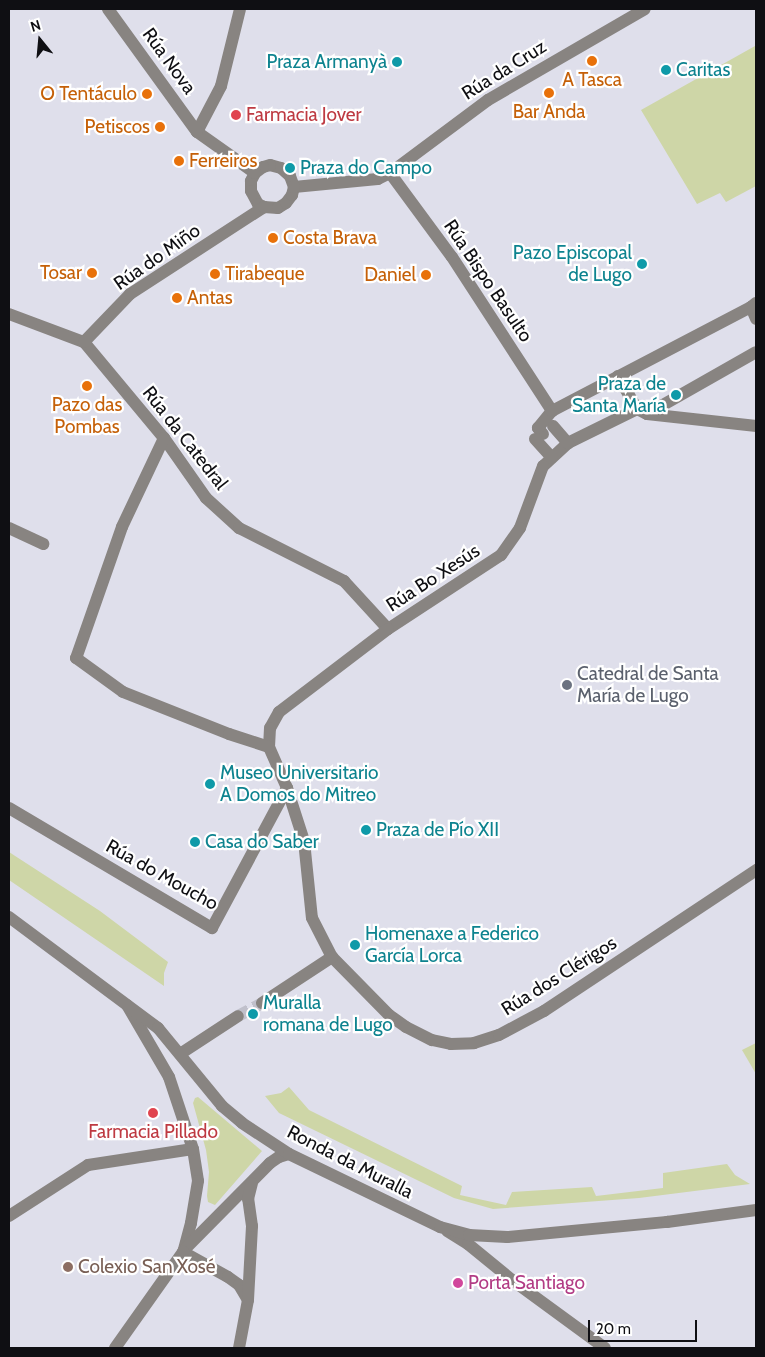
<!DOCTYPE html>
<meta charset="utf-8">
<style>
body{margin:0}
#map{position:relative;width:765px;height:1357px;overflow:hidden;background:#dfdfeb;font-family:Cabin,sans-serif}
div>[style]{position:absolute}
.green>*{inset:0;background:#ced6a7}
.pedestrian-tunnel>*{height:12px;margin-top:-6px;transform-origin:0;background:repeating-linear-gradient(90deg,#c0c0cb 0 12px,transparent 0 18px)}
.pedestrian>*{height:12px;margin:-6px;padding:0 6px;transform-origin:6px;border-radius:6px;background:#888481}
.minor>*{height:12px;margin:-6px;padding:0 6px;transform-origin:6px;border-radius:6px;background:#888481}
.tertiary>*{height:12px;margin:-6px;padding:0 6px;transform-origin:6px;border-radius:6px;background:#888481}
.dots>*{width:14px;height:14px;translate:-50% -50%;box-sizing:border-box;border:2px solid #fff;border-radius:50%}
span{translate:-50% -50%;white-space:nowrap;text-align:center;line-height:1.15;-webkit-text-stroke:4.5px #fff;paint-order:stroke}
.street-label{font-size:19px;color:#0f0f13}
.culture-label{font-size:19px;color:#0d838f}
.right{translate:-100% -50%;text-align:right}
.left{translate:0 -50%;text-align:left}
.food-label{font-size:19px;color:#c56008}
.health-label{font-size:19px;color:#be3a42}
.worship-label{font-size:19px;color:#5b616d}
.education-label{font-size:19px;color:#785e54}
.hotel-label{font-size:19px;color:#b23c85}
.frame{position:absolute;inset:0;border:10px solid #0f0f13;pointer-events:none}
.north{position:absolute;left:15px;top:15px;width:50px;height:50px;-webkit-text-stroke:4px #fff;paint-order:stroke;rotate:343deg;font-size:14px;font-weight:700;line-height:20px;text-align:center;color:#0f0f13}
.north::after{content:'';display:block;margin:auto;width:18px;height:22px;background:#0f0f13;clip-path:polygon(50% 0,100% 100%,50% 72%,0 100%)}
.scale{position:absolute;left:588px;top:1320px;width:109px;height:22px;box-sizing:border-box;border:2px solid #0f0f13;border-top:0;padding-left:6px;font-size:15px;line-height:18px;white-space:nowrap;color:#0f0f13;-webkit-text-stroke:4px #fff;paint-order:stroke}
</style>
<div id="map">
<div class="green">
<div style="clip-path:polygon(755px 46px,756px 186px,726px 202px,720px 193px,697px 204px,641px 110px)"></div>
<div style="clip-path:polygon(9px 852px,100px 911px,168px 962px,164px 973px,164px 986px,9px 880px)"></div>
<div style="clip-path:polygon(756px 1043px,756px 1074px,742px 1050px)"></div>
<div style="clip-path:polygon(289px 1087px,309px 1110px,462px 1186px,460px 1195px,506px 1205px,512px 1192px,592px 1187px,596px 1196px,663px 1188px,663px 1173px,727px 1164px,735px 1175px,750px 1184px,639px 1198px,493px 1209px,454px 1198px,279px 1113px,265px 1096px,281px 1093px)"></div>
<div style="clip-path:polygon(198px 1097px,262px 1151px,215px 1205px,208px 1202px,207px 1196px,209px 1172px,206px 1150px,193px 1103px,195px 1098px)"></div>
</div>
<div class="pedestrian-tunnel">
<div style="left:238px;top:1016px;width:27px;rotate:-28deg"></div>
</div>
<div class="pedestrian">
<div style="left:197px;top:132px;width:52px;rotate:-62.4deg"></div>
<div style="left:221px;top:86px;width:79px;rotate:-76.1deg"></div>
<div style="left:255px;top:173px;width:9px;rotate:117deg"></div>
<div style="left:251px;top:181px;width:10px;rotate:90deg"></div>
<div style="left:251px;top:191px;width:15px;rotate:62deg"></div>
<div style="left:258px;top:204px;width:7px;rotate:27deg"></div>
<div style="left:390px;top:173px;width:104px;rotate:53.6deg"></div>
<div style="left:452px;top:257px;width:184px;rotate:57deg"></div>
<div style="left:294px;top:187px;width:84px;rotate:-5.4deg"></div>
<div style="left:378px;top:179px;width:13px;rotate:-27deg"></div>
<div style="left:390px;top:173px;width:122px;rotate:-36.7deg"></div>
<div style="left:488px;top:100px;width:181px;rotate:-30.1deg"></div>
<div style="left:756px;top:303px;width:6px;rotate:141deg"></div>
<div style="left:751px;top:307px;width:13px;rotate:67deg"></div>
<div style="left:9px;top:314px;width:80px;rotate:20.5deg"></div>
<div style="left:84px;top:342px;width:125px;rotate:50.2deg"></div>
<div style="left:164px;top:438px;width:73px;rotate:55deg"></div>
<div style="left:206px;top:498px;width:45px;rotate:42.3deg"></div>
<div style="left:239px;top:528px;width:118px;rotate:26.8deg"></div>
<div style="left:344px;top:581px;width:65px;rotate:47.5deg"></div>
<div style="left:84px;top:342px;width:66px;rotate:-46.2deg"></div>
<div style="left:130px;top:294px;width:160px;rotate:-33deg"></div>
<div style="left:264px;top:207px;width:14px;rotate:4deg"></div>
<div style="left:278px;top:208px;width:9px;rotate:-32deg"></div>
<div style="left:286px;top:203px;width:10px;rotate:-53deg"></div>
<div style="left:292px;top:195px;width:8px;rotate:-76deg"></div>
<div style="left:294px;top:187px;width:12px;rotate:-110deg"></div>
<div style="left:290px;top:176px;width:12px;rotate:-138deg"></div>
<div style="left:281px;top:168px;width:11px;rotate:-165deg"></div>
<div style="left:270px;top:165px;width:7px;rotate:164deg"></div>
<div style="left:263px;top:167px;width:10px;rotate:143deg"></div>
<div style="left:255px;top:173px;width:71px;rotate:-144.7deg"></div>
<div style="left:197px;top:132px;width:152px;rotate:-125.9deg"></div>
<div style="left:618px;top:376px;width:38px;rotate:60deg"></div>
<div style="left:637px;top:409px;width:11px;rotate:27deg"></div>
<div style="left:647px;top:414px;width:110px;rotate:6.3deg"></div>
<div style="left:637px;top:409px;width:77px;rotate:153.8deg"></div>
<div style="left:568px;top:443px;width:34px;rotate:137deg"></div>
<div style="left:543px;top:466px;width:66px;rotate:110.4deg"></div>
<div style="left:520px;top:528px;width:33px;rotate:125deg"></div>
<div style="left:501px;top:555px;width:135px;rotate:146.8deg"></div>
<div style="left:388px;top:629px;width:137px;rotate:142.7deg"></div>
<div style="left:279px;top:712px;width:18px;rotate:119deg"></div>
<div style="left:270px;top:728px;width:19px;rotate:93deg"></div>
<div style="left:269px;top:747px;width:45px;rotate:66.3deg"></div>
<div style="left:287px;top:788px;width:56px;rotate:72.2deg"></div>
<div style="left:304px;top:841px;width:77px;rotate:84.1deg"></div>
<div style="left:312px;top:918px;width:44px;rotate:62.9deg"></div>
<div style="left:332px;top:957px;width:81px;rotate:45.5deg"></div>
<div style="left:389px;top:1015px;width:21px;rotate:35deg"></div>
<div style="left:406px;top:1027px;width:29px;rotate:27deg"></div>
<div style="left:432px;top:1040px;width:19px;rotate:12deg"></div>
<div style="left:451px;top:1044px;width:23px;rotate:-2deg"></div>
<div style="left:474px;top:1043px;width:26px;rotate:-18deg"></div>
<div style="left:499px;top:1035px;width:51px;rotate:-28.1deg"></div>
<div style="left:544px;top:1011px;width:255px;rotate:-33.6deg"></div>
<div style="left:647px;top:414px;width:125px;rotate:-29.6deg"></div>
<div style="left:553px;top:426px;width:23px;rotate:49deg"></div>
<div style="left:543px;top:434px;width:8px;rotate:-130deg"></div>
<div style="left:538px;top:428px;width:22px;rotate:-51deg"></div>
<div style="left:552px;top:411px;width:225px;rotate:-27.6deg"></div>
<div style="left:164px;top:438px;width:98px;rotate:115.3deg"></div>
<div style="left:122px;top:527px;width:139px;rotate:109.3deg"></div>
<div style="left:76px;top:658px;width:58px;rotate:35.9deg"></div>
<div style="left:123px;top:692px;width:114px;rotate:21.6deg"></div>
<div style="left:229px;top:734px;width:42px;rotate:18deg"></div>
<div style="left:535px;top:439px;width:25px;rotate:48deg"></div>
<div style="left:9px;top:528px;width:38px;rotate:25deg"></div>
<div style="left:9px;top:808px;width:236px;rotate:30.6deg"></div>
<div style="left:212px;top:928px;width:159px;rotate:-61.8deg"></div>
<div style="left:262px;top:1003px;width:84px;rotate:-33.3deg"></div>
<div style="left:180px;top:1054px;width:69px;rotate:-33.2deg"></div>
</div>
<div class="minor">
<div style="left:127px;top:1005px;width:83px;rotate:59.7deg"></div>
<div style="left:169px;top:1077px;width:76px;rotate:71.6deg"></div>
<div style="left:193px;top:1149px;width:32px;rotate:81deg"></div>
<div style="left:198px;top:1181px;width:43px;rotate:99.5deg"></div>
<div style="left:191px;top:1223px;width:30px;rotate:105deg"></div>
<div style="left:9px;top:1216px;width:94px;rotate:-32.8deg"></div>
<div style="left:88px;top:1165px;width:106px;rotate:-8.7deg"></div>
<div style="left:447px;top:1231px;width:25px;rotate:32deg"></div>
<div style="left:468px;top:1244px;width:57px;rotate:39.3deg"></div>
<div style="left:512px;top:1280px;width:115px;rotate:36.2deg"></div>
<div style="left:184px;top:1250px;width:122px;rotate:-45.3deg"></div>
<div style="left:270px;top:1163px;width:11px;rotate:-34deg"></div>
<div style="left:279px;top:1157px;width:10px;rotate:-17deg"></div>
<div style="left:183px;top:1252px;width:51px;rotate:29.1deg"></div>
<div style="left:228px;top:1277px;width:14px;rotate:36deg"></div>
<div style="left:239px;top:1285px;width:17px;rotate:59deg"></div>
<div style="left:239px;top:1348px;width:49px;rotate:-79.4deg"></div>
<div style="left:248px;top:1300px;width:74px;rotate:-86.9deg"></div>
<div style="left:252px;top:1226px;width:27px;rotate:-98deg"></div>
<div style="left:248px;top:1199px;width:16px;rotate:-76deg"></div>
</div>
<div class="tertiary">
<div style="left:9px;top:917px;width:186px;rotate:36.7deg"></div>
<div style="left:158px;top:1028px;width:101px;rotate:50.6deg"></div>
<div style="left:222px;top:1106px;width:26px;rotate:40deg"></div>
<div style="left:242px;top:1123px;width:56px;rotate:33.4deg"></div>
<div style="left:289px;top:1154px;width:168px;rotate:25.8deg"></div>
<div style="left:440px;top:1227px;width:30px;rotate:15deg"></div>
<div style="left:469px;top:1235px;width:38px;rotate:3deg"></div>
<div style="left:507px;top:1237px;width:161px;rotate:-5.4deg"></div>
<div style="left:667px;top:1222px;width:90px;rotate:-7.7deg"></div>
<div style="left:115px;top:1348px;width:118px;rotate:-54.7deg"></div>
</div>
<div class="dots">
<div style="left:592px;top:61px;background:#e8710a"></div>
<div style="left:397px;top:62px;background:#0f9aa8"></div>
<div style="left:666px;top:70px;background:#0f9aa8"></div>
<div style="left:549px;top:93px;background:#e8710a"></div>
<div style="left:147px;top:94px;background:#e8710a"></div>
<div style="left:236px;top:115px;background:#e0444e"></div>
<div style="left:160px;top:127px;background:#e8710a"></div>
<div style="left:179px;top:161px;background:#e8710a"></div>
<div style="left:290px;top:168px;background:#0f9aa8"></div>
<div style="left:273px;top:238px;background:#e8710a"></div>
<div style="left:642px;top:264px;background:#0f9aa8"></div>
<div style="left:92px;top:273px;background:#e8710a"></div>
<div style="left:215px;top:274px;background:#e8710a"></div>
<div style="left:426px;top:275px;background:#e8710a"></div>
<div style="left:177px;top:298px;background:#e8710a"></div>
<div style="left:87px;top:386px;background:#e8710a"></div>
<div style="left:676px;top:395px;background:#0f9aa8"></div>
<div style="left:567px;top:685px;background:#6b7280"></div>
<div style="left:210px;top:784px;background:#0f9aa8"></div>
<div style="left:366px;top:830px;background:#0f9aa8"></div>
<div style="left:195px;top:842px;background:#0f9aa8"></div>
<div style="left:355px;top:945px;background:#0f9aa8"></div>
<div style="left:253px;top:1014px;background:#0f9aa8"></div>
<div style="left:153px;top:1113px;background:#e0444e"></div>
<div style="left:68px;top:1267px;background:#8d6e63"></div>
<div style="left:458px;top:1283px;background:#d1479c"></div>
</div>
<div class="street-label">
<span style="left:169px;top:61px;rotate:54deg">Rúa Nova</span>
<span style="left:504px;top:70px;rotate:-32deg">Rúa da Cruz</span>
<span style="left:157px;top:257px;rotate:-35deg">Rúa do Miño</span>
<span style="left:488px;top:281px;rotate:56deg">Rúa Bispo Basulto</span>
<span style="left:185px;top:438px;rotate:52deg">Rúa da Catedral</span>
<span style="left:433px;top:578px;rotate:-33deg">Rúa Bo Xesús</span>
<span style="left:162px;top:875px;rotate:29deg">Rúa do Moucho</span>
<span style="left:559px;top:976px;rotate:-32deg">Rúa dos Clérigos</span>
<span style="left:350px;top:1162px;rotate:27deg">Ronda da Muralla</span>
</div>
<div class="culture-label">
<span class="right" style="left:387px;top:62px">Praza Armanyà</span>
<span class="left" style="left:676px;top:70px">Caritas</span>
<span class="left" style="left:300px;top:168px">Praza do Campo</span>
<span class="right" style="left:632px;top:264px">Pazo Episcopal<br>de Lugo</span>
<span class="right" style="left:666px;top:395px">Praza de<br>Santa María</span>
<span class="left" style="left:220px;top:784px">Museo Universitario<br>A Domos do Mitreo</span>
<span class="left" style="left:376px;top:830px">Praza de Pío XII</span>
<span class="left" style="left:205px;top:842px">Casa do Saber</span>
<span class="left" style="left:365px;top:945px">Homenaxe a Federico<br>García Lorca</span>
<span class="left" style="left:263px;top:1014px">Muralla<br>romana de Lugo</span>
</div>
<div class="food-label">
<span style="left:592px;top:80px">A Tasca</span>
<span class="right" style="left:137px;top:94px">O Tentáculo</span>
<span style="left:549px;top:112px">Bar Anda</span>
<span class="right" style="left:150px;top:127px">Petiscos</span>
<span class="left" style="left:189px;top:161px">Ferreiros</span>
<span class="left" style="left:283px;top:238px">Costa Brava</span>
<span class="right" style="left:82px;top:273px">Tosar</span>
<span class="left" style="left:225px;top:274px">Tirabeque</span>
<span class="right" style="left:416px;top:275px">Daniel</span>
<span class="left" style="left:187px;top:298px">Antas</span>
<span style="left:87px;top:416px">Pazo das<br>Pombas</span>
</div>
<div class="health-label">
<span class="left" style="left:246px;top:115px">Farmacia Jover</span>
<span style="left:153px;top:1132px">Farmacia Pillado</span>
</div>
<div class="worship-label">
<span class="left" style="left:577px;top:685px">Catedral de Santa<br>María de Lugo</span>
</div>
<div class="education-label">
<span class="left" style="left:78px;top:1267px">Colexio San Xosé</span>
</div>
<div class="hotel-label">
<span class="left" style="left:468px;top:1283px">Porta Santiago</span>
</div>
<div class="frame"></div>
<div class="north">N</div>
<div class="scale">20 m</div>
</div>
